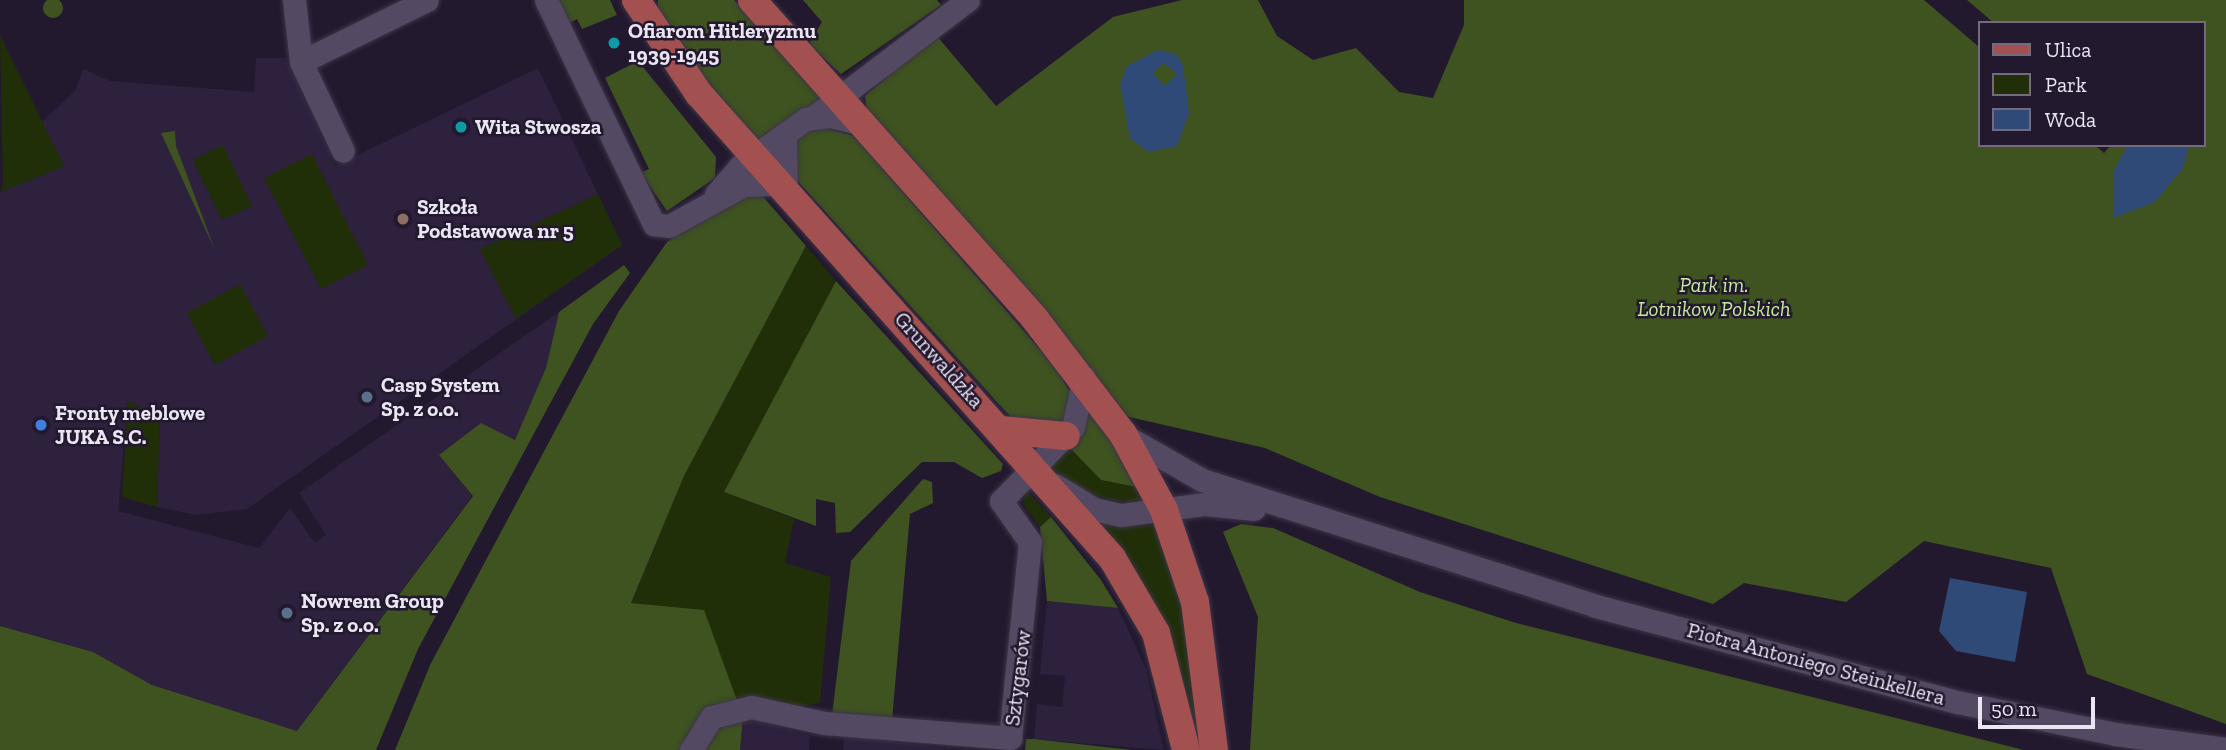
<!DOCTYPE html>
<meta charset="utf-8">
<style>
body{margin:0}
#map{position:relative;width:2226px;height:750px;overflow:hidden;background:#23192f;font-family:"Zilla Slab",serif}
div>[style]{position:absolute}
.built>*{inset:0;background:#2d213d}
.green>*{inset:0;background:#202f08}
.forest>*{inset:0;background:#3e531f}
.round{border-radius:50%}
.water>*{inset:0;background:#304a77}
.roads{filter:drop-shadow(0 0 2px #3d3547) drop-shadow(0 0 2px #3d3547)}
.minor>*{height:23px;margin:-11.5px;padding:0 11.5px;transform-origin:11.5px;border-radius:11.5px;background:#534962}
.major>*{height:28px;margin:-14px;padding:0 14px;transform-origin:14px;border-radius:14px;background:#a35051}
.dots>*{width:19px;height:19px;translate:-50% -50%;box-sizing:border-box;border:4px solid #23192f;border-radius:50%}
span{translate:-50% -50%;white-space:nowrap;text-align:center;line-height:1.15;-webkit-text-stroke:5px #23192f;paint-order:stroke}
.poi-label{font-size:21px;color:#eae4f3;font-weight:700}
.left{translate:0 -50%;text-align:left}
.park-label{font-size:21px;color:#c6eb9a;font-style:italic}
.street-label{font-size:21px;color:#eae4f3}
.legend{position:absolute;left:1978px;top:21px;width:228px;height:126px;box-sizing:border-box;background:#23192f;border:2px solid #736a7d;margin:0;padding:9px 12px;list-style:none;font-size:21px;color:#eae4f3}
.legend li{display:flex;align-items:center;gap:14px;height:35px}
.legend b{width:35px;border:2px solid #736a7d}
.scale{position:absolute;left:1978px;top:697px;width:117px;height:32px;box-sizing:border-box;border:4px solid #eae4f3;border-top:0;padding-left:9px;font-size:21px;line-height:24px;white-space:nowrap;color:#eae4f3;-webkit-text-stroke:5px #23192f;paint-order:stroke}
</style>
<div id="map">
<div class="built">
<div style="clip-path:polygon(256px 58px,285px 58px,335px 166px,538px 68px,622px 245px,247px 509px,196px 515px,157px 507px,160px 418px,128px 401px,118px 511px,259px 548px,290px 508px,315px 543px,326px 535px,299px 493px,559px 312px,546px 368px,515px 441px,439px 455px,473px 495px,297px 731px,152px 685px,93px 652px,0 626px,0 192px,64px 166px,42px 122px,75px 91px,83px 69px,110px 81px,254px 92px)"></div>
<div style="clip-path:polygon(1047px 601px,1118px 608px,1146px 669px,1164px 750px,1034px 739px,1037px 704px,1062px 707px,1065px 676px,1040px 674px)"></div>
<div style="clip-path:polygon(743px 717px,810px 736px,809px 750px,740px 750px)"></div>
<div style="clip-path:polygon(844px 735px,955px 750px,843px 750px)"></div>
</div>
<div class="green">
<div style="clip-path:polygon(0 35px,64px 166px,0 192px,3px 184px)"></div>
<div style="clip-path:polygon(223px 145px,252px 206px,222px 220px,193px 160px)"></div>
<div style="clip-path:polygon(312px 154px,368px 265px,321px 289px,264px 178px)"></div>
<div style="clip-path:polygon(598px 194px,622px 245px,516px 319px,480px 249px)"></div>
<div style="clip-path:polygon(806px 246px,836px 281px,725px 492px,794px 519px,785px 563px,831px 577px,820px 703px,743px 717px,631px 604px,684px 476px)"></div>
<div style="clip-path:polygon(240px 284px,268px 336px,215px 365px,187px 313px)"></div>
<div style="clip-path:polygon(128px 401px,160px 418px,157px 507px,122px 497px)"></div>
<div style="clip-path:polygon(1068px 446px,1101px 480px,1142px 488px,1149px 501px,1113px 501px,1066px 484px,1047px 466px)"></div>
<div style="clip-path:polygon(1027px 491px,1051px 517px,1040px 527px,1023px 504px)"></div>
<div style="clip-path:polygon(1097px 524px,1159px 526px,1188px 614px,1204px 750px,1197px 750px,1171px 644px)"></div>
</div>
<div class="forest">
<div class="round" style="left:43px;top:-2px;width:20px;height:20px"></div>
<div style="clip-path:polygon(559px 0,610px 0,617px 15px,582px 29px,577px 19px,566px 25px)"></div>
<div style="clip-path:polygon(658px 0,734px 0,826px 95px,758px 147px,657px 18px)"></div>
<div style="clip-path:polygon(803px 0,937px 0,941px 5px,841px 74px,809px 44px,822px 22px)"></div>
<div style="clip-path:polygon(1182px 0,1258px 0,1277px 36px,1313px 60px,1356px 48px,1399px 92px,1433px 98px,1464px 25px,1464px 0,1924px 0,1979px 47px,1979px 145px,2095px 145px,2104px 153px,2111px 145px,2203px 145px,2203px 23px,1994px 23px,1967px 0,2226px 0,2226px 724px,2087px 674px,2051px 568px,1924px 541px,1846px 602px,1744px 583px,1713px 604px,1380px 497px,1265px 448px,1125px 416px,867px 112px,865px 96px,936px 35px,996px 106px,1113px 17px)"></div>
<div style="clip-path:polygon(638px 61px,716px 157px,715px 178px,667px 211px,641px 173px,649px 169px,605px 78px)"></div>
<div style="clip-path:polygon(814px 125px,854px 136px,1054px 366px,1073px 397px,1073px 409px,1057px 428px,1020px 425px,1005px 411px,796px 179px,792px 143px)"></div>
<div style="clip-path:polygon(175px 131px,176px 146px,215px 250px,161px 133px)"></div>
<div style="clip-path:polygon(759px 192px,806px 246px,684px 476px,631px 603px,704px 610px,743px 717px,740px 750px,395px 750px,431px 663px,619px 311px,667px 242px,742px 194px)"></div>
<div style="clip-path:polygon(624px 265px,630px 273px,593px 324px,418px 649px,376px 750px,0 750px,0 626px,93px 652px,152px 685px,297px 731px,473px 496px,439px 455px,481px 423px,515px 440px,546px 368px,559px 312px)"></div>
<div style="clip-path:polygon(836px 281px,1003px 464px,1001px 471px,982px 478px,954px 462px,922px 462px,850px 532px,836px 533px,835px 503px,816px 499px,816px 526px,724px 492px)"></div>
<div style="clip-path:polygon(1091px 405px,1142px 488px,1101px 480px,1068px 446px,1084px 429px)"></div>
<div style="clip-path:polygon(923px 479px,932px 482px,933px 503px,910px 514px,892px 720px,832px 715px,851px 561px)"></div>
<div style="clip-path:polygon(1051px 517px,1101px 580px,1118px 608px,1047px 601px,1040px 527px)"></div>
<div style="clip-path:polygon(1241px 524px,1273px 528px,1420px 592px,1516px 623px,2024px 750px,1250px 750px,1258px 617px,1223px 532px)"></div>
<div style="clip-path:polygon(1026px 739px,1034px 739px,1132px 750px,1025px 750px)"></div>
</div>
<div class="water">
<div style="clip-path:polygon(evenodd,1158px 50px,1176px 54px,1183px 65px,1189px 113px,1177px 146px,1148px 152px,1130px 138px,1120px 84px,1127px 66px,1158px 50px,1164px 63px,1177px 74px,1165px 86px,1153px 73px,1164px 63px)"></div>
<div style="clip-path:polygon(2189px 145px,2183px 168px,2155px 202px,2113px 218px,2114px 170px,2126px 148px)"></div>
<div style="clip-path:polygon(1950px 578px,2027px 592px,2015px 662px,1956px 651px,1939px 631px)"></div>
</div>
<div class="roads">
<div class="minor">
<div style="left:294px;top:0;width:62px;rotate:83.6deg"></div>
<div style="left:301px;top:62px;width:98px;rotate:64.7deg"></div>
<div style="left:546px;top:0;width:249px;rotate:64.3deg"></div>
<div style="left:654px;top:224px;width:15px;rotate:8deg"></div>
<div style="left:669px;top:226px;width:85px;rotate:-28.7deg"></div>
<div style="left:744px;top:185px;width:35px;rotate:-2deg"></div>
<div style="left:301px;top:62px;width:140px;rotate:-26.2deg"></div>
<div style="left:815px;top:116px;width:192px;rotate:-37.2deg"></div>
<div style="left:785px;top:136px;width:55px;rotate:89deg"></div>
<div style="left:716px;top:194px;width:37px;rotate:-49deg"></div>
<div style="left:740px;top:166px;width:81px;rotate:-35.5deg"></div>
<div style="left:806px;top:119px;width:24px;rotate:-7deg"></div>
<div style="left:830px;top:116px;width:37px;rotate:14deg"></div>
<div style="left:1127px;top:437px;width:86px;rotate:29.8deg"></div>
<div style="left:1202px;top:480px;width:414px;rotate:17.7deg"></div>
<div style="left:1596px;top:606px;width:374px;rotate:14.9deg"></div>
<div style="left:1957px;top:702px;width:161px;rotate:11.4deg"></div>
<div style="left:2115px;top:734px;width:112px;rotate:7.7deg"></div>
<div style="left:1055px;top:485px;width:46px;rotate:31.6deg"></div>
<div style="left:1094px;top:509px;width:28px;rotate:13deg"></div>
<div style="left:1121px;top:515px;width:85px;rotate:-7.5deg"></div>
<div style="left:1205px;top:504px;width:49px;rotate:5.8deg"></div>
<div style="left:691px;top:750px;width:39px;rotate:-58deg"></div>
<div style="left:712px;top:717px;width:40px;rotate:-14.4deg"></div>
<div style="left:751px;top:707px;width:75px;rotate:12.4deg"></div>
<div style="left:824px;top:723px;width:187px;rotate:4.6deg"></div>
<div style="left:1010px;top:738px;width:197px;rotate:-84.2deg"></div>
<div style="left:1030px;top:542px;width:50px;rotate:-125.3deg"></div>
<div style="left:1001px;top:501px;width:103px;rotate:-45.8deg"></div>
<div style="left:1073px;top:427px;width:51px;rotate:-77.6deg"></div>
</div>
<div class="major">
<div style="left:636px;top:0;width:113px;rotate:56.2deg"></div>
<div style="left:699px;top:94px;width:621px;rotate:48.33deg"></div>
<div style="left:1112px;top:558px;width:87px;rotate:59.6deg"></div>
<div style="left:1156px;top:633px;width:121px;rotate:75.6deg"></div>
<div style="left:752px;top:0;width:426px;rotate:48.4deg"></div>
<div style="left:1035px;top:319px;width:145px;rotate:52.6deg"></div>
<div style="left:1123px;top:434px;width:86px;rotate:61.7deg"></div>
<div style="left:1164px;top:510px;width:97px;rotate:71.4deg"></div>
<div style="left:1195px;top:602px;width:149px;rotate:82.7deg"></div>
<div style="left:1001px;top:430px;width:65px;rotate:5.3deg"></div>
</div>
</div>
<div class="dots">
<div style="left:614px;top:43px;background:#0f9aa8"></div>
<div style="left:461px;top:127px;background:#0f9aa8"></div>
<div style="left:403px;top:219px;background:#8d6e63"></div>
<div style="left:367px;top:397px;background:#5c6f8a"></div>
<div style="left:41px;top:425px;background:#3f7fe0"></div>
<div style="left:287px;top:613px;background:#5c6f8a"></div>
</div>
<div class="poi-label">
<span class="left" style="left:628px;top:43px">Ofiarom Hitleryzmu<br>1939-1945</span>
<span class="left" style="left:475px;top:127px">Wita Stwosza</span>
<span class="left" style="left:417px;top:219px">Szkoła<br>Podstawowa nr 5</span>
<span class="left" style="left:381px;top:397px">Casp System<br>Sp. z o.o.</span>
<span class="left" style="left:55px;top:425px">Fronty meblowe<br>JUKA S.C.</span>
<span class="left" style="left:301px;top:613px">Nowrem Group<br>Sp. z o.o.</span>
</div>
<div class="park-label">
<span style="left:1714px;top:297px">Park im.<br>Lotnikow Polskich</span>
</div>
<div class="street-label">
<span style="left:939px;top:360px;rotate:48deg">Grunwaldzka</span>
<span style="left:1816px;top:664px;rotate:15deg">Piotra Antoniego Steinkellera</span>
<span style="left:1018px;top:678px;rotate:-83deg">Sztygarów</span>
</div>
<ul class="legend">
<li><b style="height:9px;background:#a35051"></b>Ulica</li>
<li><b style="height:19px;background:#202f08"></b>Park</li>
<li><b style="height:19px;background:#304a77"></b>Woda</li>
</ul>
<div class="scale">50 m</div>
</div>
